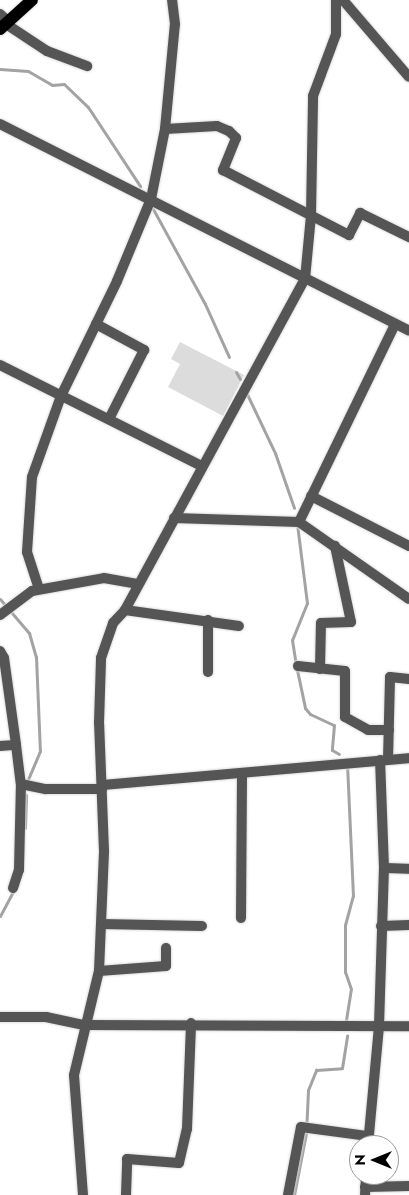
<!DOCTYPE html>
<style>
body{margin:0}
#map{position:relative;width:409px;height:1195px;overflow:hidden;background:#fff;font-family:Jost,sans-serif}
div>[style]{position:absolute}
.green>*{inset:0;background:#dcdcdc}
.stream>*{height:3px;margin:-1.5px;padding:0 1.5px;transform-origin:1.5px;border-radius:1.5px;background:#a3a3a3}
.roads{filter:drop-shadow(0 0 1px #dbdbdb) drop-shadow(0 0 1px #dbdbdb)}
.minor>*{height:10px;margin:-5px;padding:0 5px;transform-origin:5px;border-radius:5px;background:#555}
.major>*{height:12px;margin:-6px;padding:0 6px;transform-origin:6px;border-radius:6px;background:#000}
span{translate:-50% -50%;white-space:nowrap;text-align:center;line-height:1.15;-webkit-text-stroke:4px #fff;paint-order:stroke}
.north{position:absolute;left:349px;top:1135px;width:50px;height:50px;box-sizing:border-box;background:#fff;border:1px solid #999;border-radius:50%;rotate:270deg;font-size:14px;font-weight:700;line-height:20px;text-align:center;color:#000}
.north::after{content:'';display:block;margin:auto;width:18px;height:22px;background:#000;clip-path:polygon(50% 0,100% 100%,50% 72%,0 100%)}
</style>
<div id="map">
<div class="green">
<div style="clip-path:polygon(180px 342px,244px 375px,223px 416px,168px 387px,180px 364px,171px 359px)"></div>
</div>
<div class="stream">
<div style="left:0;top:69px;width:28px;rotate:4deg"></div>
<div style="left:28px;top:71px;width:28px;rotate:30deg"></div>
<div style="left:52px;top:85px;width:12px;rotate:-5deg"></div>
<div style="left:64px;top:84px;width:33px;rotate:44deg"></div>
<div style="left:88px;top:107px;width:95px;rotate:56.6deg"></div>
<div style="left:153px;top:209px;width:108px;rotate:61.3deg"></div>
<div style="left:205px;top:304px;width:58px;rotate:65.6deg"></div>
<div style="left:236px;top:372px;width:8px;rotate:60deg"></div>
<div style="left:246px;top:392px;width:68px;rotate:64.6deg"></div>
<div style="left:275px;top:453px;width:58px;rotate:70.9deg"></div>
<div style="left:297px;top:524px;width:80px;rotate:82.8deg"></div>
<div style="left:307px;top:603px;width:40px;rotate:112deg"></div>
<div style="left:292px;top:640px;width:30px;rotate:81deg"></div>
<div style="left:297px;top:670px;width:39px;rotate:78deg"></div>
<div style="left:305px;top:708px;width:8px;rotate:50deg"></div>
<div style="left:310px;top:714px;width:26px;rotate:25deg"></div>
<div style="left:334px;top:725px;width:25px;rotate:95deg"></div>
<div style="left:332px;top:750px;width:8px;rotate:30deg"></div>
<div style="left:0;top:599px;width:45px;rotate:49.5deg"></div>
<div style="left:29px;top:633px;width:25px;rotate:74deg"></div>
<div style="left:36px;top:657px;width:94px;rotate:87.6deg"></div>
<div style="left:40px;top:751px;width:30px;rotate:113deg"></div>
<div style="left:25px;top:828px;width:33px;rotate:-88deg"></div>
<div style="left:0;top:916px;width:30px;rotate:-62deg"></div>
<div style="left:346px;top:1020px;width:31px;rotate:-81deg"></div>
<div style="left:351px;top:989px;width:18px;rotate:-109deg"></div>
<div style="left:345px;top:972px;width:47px;rotate:-90deg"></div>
<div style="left:345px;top:925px;width:30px;rotate:-75deg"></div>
<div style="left:353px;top:896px;width:130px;rotate:-92.6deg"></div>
<div style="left:294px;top:1195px;width:63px;rotate:-79deg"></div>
<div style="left:306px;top:1133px;width:43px;rotate:-87.3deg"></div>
<div style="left:308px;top:1090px;width:22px;rotate:-68deg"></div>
<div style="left:316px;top:1070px;width:26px;rotate:-4deg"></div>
<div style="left:342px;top:1068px;width:33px;rotate:-81deg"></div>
</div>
<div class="roads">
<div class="minor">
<div style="left:343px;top:0;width:101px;rotate:49.4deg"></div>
<div style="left:0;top:14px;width:12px;rotate:42deg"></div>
<div style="left:6px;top:24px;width:49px;rotate:33.4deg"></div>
<div style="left:47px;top:51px;width:43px;rotate:20.6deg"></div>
<div style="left:0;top:124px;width:458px;rotate:26.8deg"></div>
<div style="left:165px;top:129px;width:52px;rotate:-3.3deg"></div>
<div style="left:217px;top:126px;width:13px;rotate:23deg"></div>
<div style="left:229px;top:131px;width:10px;rotate:45deg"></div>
<div style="left:236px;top:138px;width:35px;rotate:112deg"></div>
<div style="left:223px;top:170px;width:142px;rotate:27.3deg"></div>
<div style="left:349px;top:235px;width:25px;rotate:-63deg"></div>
<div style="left:360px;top:213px;width:55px;rotate:26.1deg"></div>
<div style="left:96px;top:324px;width:55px;rotate:28.4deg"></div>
<div style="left:144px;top:350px;width:77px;rotate:116.9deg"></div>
<div style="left:0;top:365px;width:226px;rotate:26.6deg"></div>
<div style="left:311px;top:496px;width:110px;rotate:27deg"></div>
<div style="left:174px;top:518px;width:125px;rotate:1.8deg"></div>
<div style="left:299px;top:522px;width:134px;rotate:35deg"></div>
<div style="left:299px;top:522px;width:220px;rotate:-64.1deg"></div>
<div style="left:39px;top:589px;width:39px;rotate:-108deg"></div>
<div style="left:27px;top:552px;width:75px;rotate:-86.2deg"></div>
<div style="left:32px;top:477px;width:86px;rotate:-70.3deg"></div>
<div style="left:61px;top:396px;width:128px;rotate:-64deg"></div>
<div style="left:117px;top:281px;width:89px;rotate:-67.5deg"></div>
<div style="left:151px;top:199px;width:71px;rotate:-78.7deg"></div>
<div style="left:165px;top:129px;width:105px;rotate:-84.6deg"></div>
<div style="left:175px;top:24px;width:24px;rotate:-97deg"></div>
<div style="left:125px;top:610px;width:115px;rotate:8deg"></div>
<div style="left:0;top:615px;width:40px;rotate:-37deg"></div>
<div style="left:32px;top:591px;width:73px;rotate:-10.2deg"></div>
<div style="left:104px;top:578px;width:35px;rotate:10deg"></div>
<div style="left:0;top:651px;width:8px;rotate:60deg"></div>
<div style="left:4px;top:658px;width:88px;rotate:82.1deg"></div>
<div style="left:298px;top:666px;width:47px;rotate:6.1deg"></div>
<div style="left:345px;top:671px;width:46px;rotate:90deg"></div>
<div style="left:345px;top:717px;width:26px;rotate:29deg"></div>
<div style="left:368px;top:730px;width:21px"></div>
<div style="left:320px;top:669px;width:46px;rotate:-88.8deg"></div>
<div style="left:321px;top:623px;width:30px;rotate:-2deg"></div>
<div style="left:351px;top:622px;width:78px;rotate:-101.9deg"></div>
<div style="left:208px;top:672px;width:52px;rotate:-90deg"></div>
<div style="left:0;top:746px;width:16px;rotate:-4deg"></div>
<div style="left:16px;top:745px;width:39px;rotate:83deg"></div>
<div style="left:21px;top:784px;width:25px;rotate:12deg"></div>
<div style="left:45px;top:789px;width:57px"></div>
<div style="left:388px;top:760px;width:83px;rotate:-88.6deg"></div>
<div style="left:390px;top:677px;width:19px;rotate:6deg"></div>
<div style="left:102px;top:785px;width:308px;rotate:-5deg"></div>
<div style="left:384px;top:868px;width:25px;rotate:2deg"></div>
<div style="left:13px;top:888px;width:19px;rotate:-72deg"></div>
<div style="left:19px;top:870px;width:86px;rotate:-88.7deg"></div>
<div style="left:241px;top:918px;width:144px;rotate:-89.6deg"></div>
<div style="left:102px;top:924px;width:100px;rotate:1.1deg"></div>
<div style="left:381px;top:926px;width:28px;rotate:-2deg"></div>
<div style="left:99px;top:971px;width:67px;rotate:-4.3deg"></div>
<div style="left:166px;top:966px;width:18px;rotate:-90deg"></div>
<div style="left:0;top:1017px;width:46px"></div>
<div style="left:46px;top:1017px;width:39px;rotate:12deg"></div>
<div style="left:84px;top:1025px;width:325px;rotate:0.2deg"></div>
<div style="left:368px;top:1145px;width:120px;rotate:-84.7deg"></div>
<div style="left:379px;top:1026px;width:158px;rotate:-88.2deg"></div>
<div style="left:384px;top:868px;width:108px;rotate:-92.1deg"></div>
<div style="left:365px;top:1187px;width:44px;rotate:-1.3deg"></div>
<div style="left:83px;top:1195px;width:120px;rotate:-94.3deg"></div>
<div style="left:74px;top:1075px;width:107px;rotate:-76.5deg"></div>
<div style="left:99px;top:971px;width:120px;rotate:-87.6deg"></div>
<div style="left:104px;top:851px;width:128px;rotate:-92.2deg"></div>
<div style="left:99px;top:723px;width:65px;rotate:-88.2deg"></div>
<div style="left:101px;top:658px;width:37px;rotate:-71deg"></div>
<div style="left:113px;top:623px;width:18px;rotate:-47deg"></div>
<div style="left:125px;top:610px;width:377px;rotate:-61.5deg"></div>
<div style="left:305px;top:279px;width:64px;rotate:-84.6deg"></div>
<div style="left:311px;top:215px;width:119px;rotate:-89deg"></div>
<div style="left:313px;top:96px;width:66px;rotate:-69.6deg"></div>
<div style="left:336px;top:34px;width:34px;rotate:-90deg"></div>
<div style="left:126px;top:1195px;width:36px;rotate:-88deg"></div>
<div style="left:127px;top:1159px;width:52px;rotate:4.4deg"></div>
<div style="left:179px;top:1163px;width:35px;rotate:-77deg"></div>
<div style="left:187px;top:1129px;width:106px;rotate:-87.8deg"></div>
<div style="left:288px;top:1195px;width:69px;rotate:-79.2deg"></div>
<div style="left:301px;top:1127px;width:68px;rotate:7.7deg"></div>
<div style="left:365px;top:1195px;width:20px;rotate:-87deg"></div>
</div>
<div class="major">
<div style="left:0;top:29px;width:43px;rotate:-42.2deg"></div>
</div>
</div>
<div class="north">N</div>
</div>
